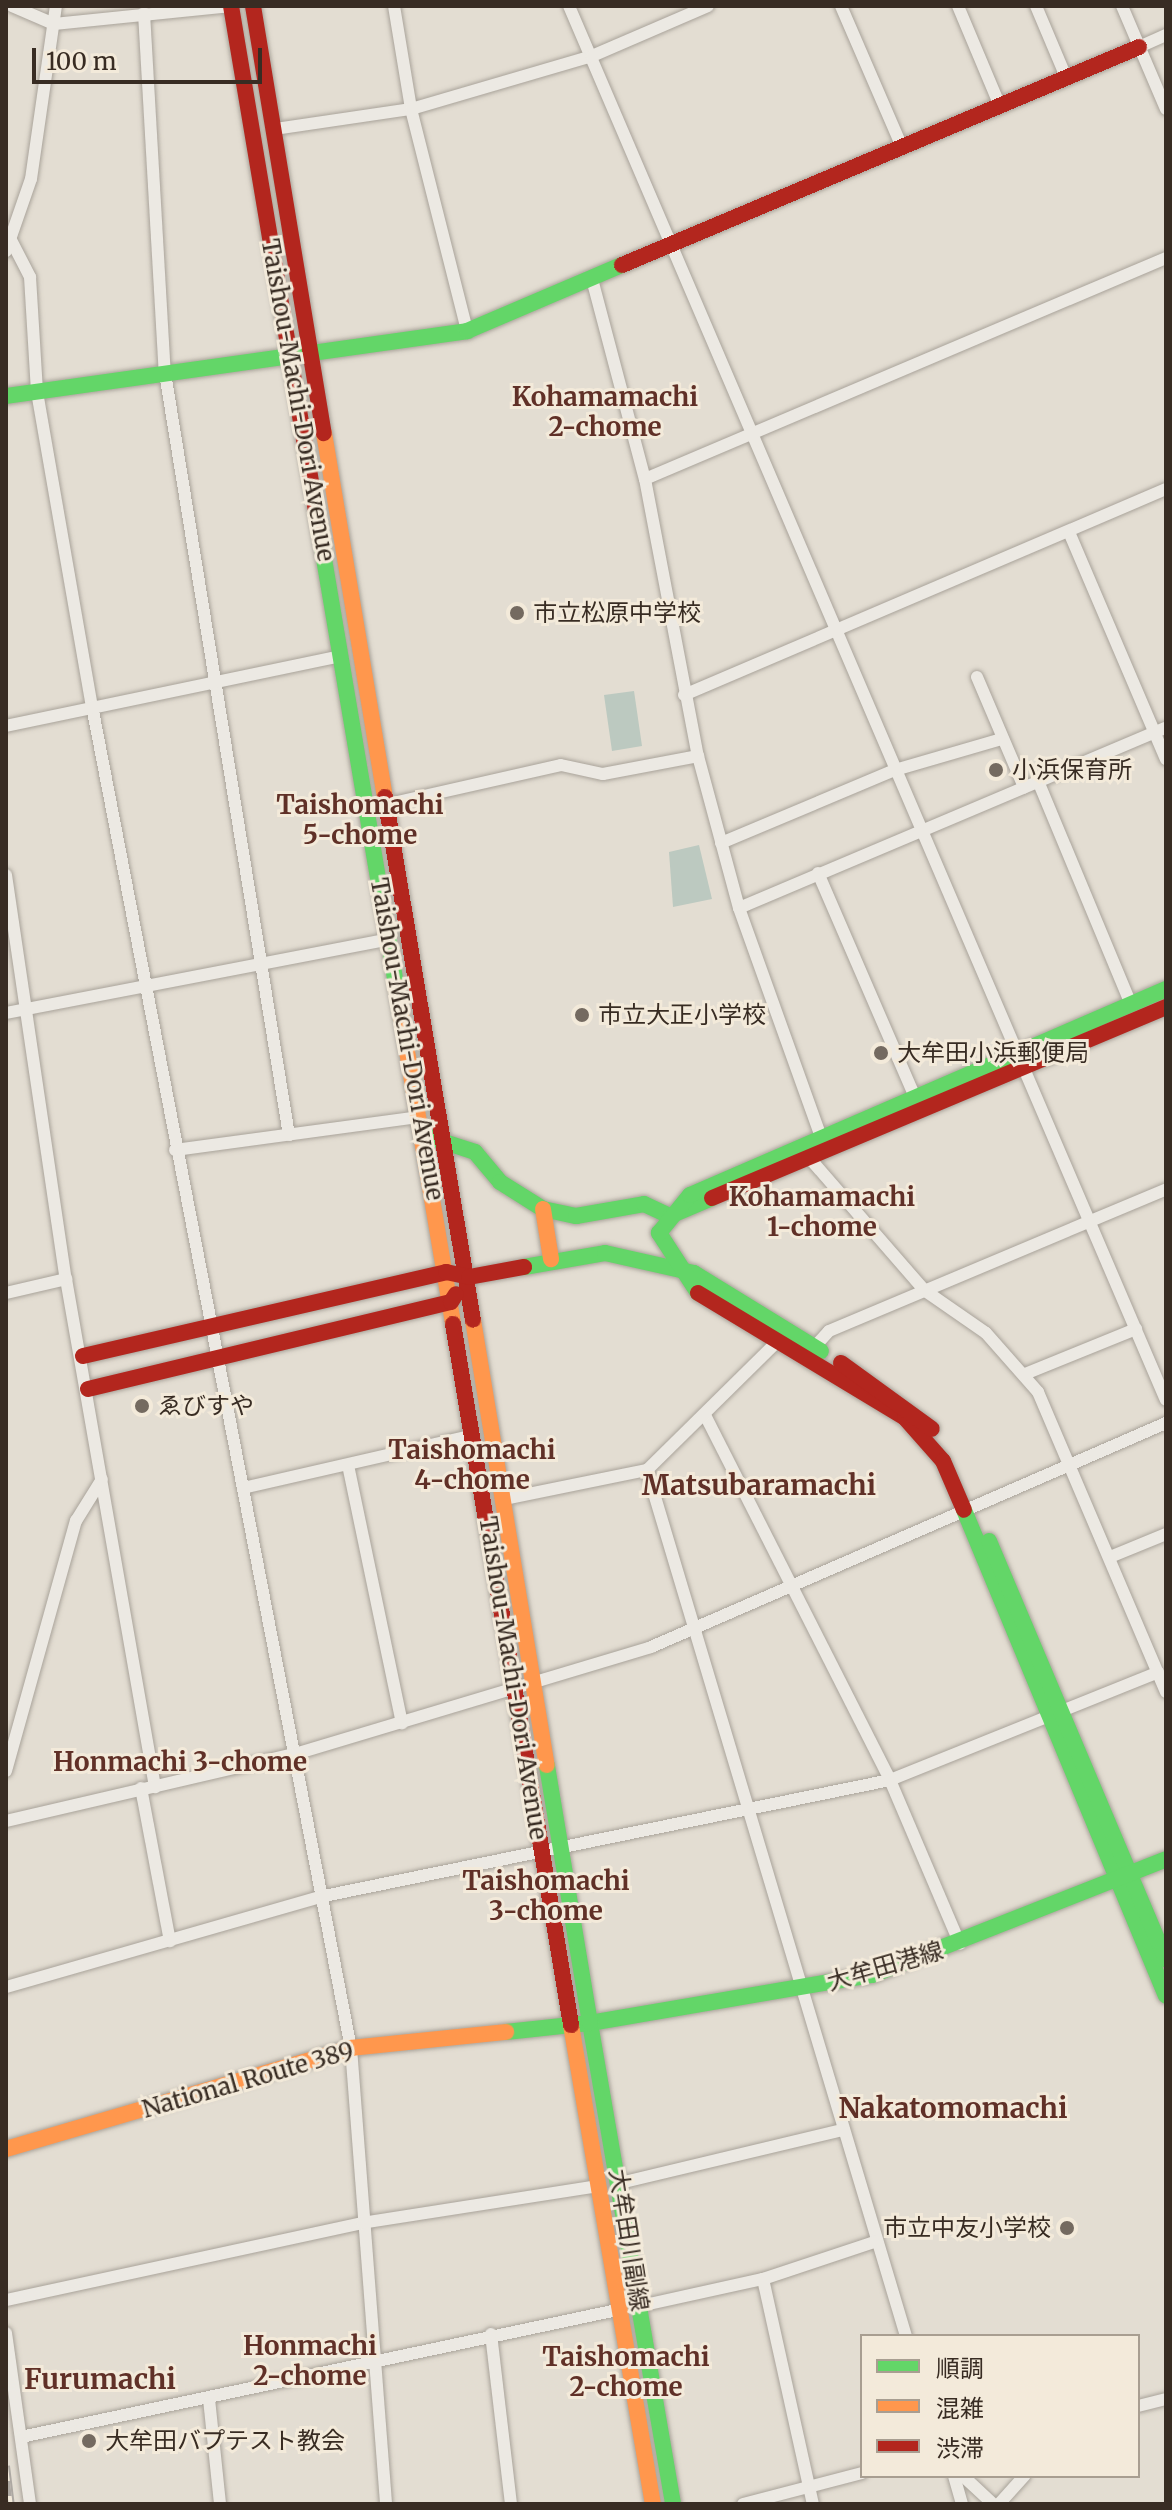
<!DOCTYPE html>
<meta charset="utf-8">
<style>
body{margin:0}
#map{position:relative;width:1172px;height:2510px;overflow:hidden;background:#e3ddd2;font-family:Merriweather,"Noto Sans JP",serif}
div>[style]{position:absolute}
.water>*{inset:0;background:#bcc9c0}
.roads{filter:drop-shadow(0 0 2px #a9a39a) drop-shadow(0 0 2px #a9a39a)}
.street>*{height:12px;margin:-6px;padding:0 6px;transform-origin:6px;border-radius:6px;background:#ece9e3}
.fast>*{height:16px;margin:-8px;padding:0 8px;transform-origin:8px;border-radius:8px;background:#63d668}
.slow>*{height:16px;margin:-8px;padding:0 8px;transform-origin:8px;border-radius:8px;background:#ff974d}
.jam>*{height:16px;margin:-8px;padding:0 8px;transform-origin:8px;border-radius:8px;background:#b3261e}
.rail>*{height:8px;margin-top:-4px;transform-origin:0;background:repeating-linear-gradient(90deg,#f3eada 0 15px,#ada8a2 0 30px);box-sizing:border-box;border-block:2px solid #ada8a2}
.dots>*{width:22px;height:22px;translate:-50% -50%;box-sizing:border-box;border:4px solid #f3eada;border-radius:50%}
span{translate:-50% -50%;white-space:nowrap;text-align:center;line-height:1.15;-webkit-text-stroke:6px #f3eada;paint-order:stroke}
.street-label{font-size:24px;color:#382c23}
.poi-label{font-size:24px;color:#382c23}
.left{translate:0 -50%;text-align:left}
.right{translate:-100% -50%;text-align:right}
.neighbourhood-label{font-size:26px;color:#603027;font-weight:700}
.quarter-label{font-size:28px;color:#603027;font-weight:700}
.frame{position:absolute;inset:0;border:8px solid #382c23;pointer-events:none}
.legend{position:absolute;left:860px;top:2334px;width:280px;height:144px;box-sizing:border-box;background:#f3eada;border:2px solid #a89e91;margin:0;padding:10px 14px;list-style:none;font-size:24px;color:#382c23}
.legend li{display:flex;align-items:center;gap:16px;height:40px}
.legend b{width:40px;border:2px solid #a89e91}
.scale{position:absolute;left:32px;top:48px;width:230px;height:36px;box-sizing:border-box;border:4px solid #382c23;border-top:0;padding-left:10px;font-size:24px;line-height:28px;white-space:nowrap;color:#382c23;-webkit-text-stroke:6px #f3eada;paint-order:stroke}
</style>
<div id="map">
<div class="water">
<div style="clip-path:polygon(634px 691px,642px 746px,612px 751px,604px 695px)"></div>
<div style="clip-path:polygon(699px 845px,712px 899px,673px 907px,669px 852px)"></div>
</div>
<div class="roads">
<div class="street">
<div style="left:12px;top:6px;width:46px;rotate:23.2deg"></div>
<div style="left:54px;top:24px;width:178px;rotate:-5.8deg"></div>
<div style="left:394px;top:6px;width:104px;rotate:80.6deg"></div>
<div style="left:411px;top:109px;width:229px;rotate:75.8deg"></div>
<div style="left:569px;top:6px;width:1516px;rotate:66.82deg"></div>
<div style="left:841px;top:6px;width:154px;rotate:66.6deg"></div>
<div style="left:958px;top:6px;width:108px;rotate:67.2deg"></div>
<div style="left:1036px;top:6px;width:77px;rotate:67.1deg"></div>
<div style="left:1122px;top:6px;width:112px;rotate:66.9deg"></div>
<div style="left:144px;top:13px;width:361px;rotate:86.7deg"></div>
<div style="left:165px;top:373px;width:772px;rotate:80.76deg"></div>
<div style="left:1139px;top:47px;width:30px;rotate:-24deg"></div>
<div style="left:275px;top:129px;width:137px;rotate:-8.4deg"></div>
<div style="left:411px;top:109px;width:189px;rotate:-16.3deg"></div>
<div style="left:592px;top:56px;width:126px;rotate:-23.3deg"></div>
<div style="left:11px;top:240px;width:42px;rotate:62.8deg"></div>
<div style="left:30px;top:277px;width:115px;rotate:86.5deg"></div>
<div style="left:37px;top:392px;width:319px;rotate:80.1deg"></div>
<div style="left:92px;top:706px;width:1367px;rotate:79.08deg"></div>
<div style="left:351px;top:2048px;width:457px;rotate:85.6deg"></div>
<div style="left:6px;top:251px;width:76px;rotate:-70.9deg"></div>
<div style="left:31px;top:179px;width:175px;rotate:-81.8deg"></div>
<div style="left:592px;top:279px;width:207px;rotate:75.2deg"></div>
<div style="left:645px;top:479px;width:282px;rotate:79.2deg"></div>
<div style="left:698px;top:756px;width:157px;rotate:74.9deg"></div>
<div style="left:739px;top:908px;width:243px;rotate:70.3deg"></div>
<div style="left:821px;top:1137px;width:26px;rotate:111deg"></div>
<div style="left:812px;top:1161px;width:171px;rotate:49deg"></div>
<div style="left:924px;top:1290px;width:75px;rotate:34.7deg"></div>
<div style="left:986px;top:1333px;width:79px;rotate:48.6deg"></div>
<div style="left:1038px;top:1392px;width:326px;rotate:66.9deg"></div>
<div style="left:645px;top:479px;width:566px;rotate:-22.99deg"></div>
<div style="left:1069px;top:532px;width:247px;rotate:66.9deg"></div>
<div style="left:977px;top:677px;width:120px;rotate:66.9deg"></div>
<div style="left:684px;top:695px;width:524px;rotate:-23.14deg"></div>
<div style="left:6px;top:726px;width:343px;rotate:-11.8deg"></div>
<div style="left:1038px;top:781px;width:242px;rotate:67.4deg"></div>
<div style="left:384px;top:805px;width:181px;rotate:-12.7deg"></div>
<div style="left:561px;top:765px;width:43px;rotate:12.1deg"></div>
<div style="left:603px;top:774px;width:97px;rotate:-10.7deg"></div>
<div style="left:721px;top:843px;width:189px;rotate:-22.8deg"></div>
<div style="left:895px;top:770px;width:111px;rotate:-16.2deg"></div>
<div style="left:818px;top:873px;width:244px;rotate:66.6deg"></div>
<div style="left:6px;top:875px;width:408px;rotate:81.6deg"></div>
<div style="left:66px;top:1279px;width:516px;rotate:80.06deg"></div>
<div style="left:739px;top:908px;width:463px;rotate:-22.9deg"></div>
<div style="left:6px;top:1013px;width:392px;rotate:-10.9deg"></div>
<div style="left:175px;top:1150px;width:247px;rotate:-7.7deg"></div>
<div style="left:6px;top:1293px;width:62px;rotate:-13.1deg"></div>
<div style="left:810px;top:1352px;width:28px;rotate:-48deg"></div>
<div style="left:829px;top:1331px;width:366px;rotate:-22.8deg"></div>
<div style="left:1025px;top:1374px;width:120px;rotate:-22.1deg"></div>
<div style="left:706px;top:1417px;width:407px;rotate:63.1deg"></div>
<div style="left:890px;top:1780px;width:178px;rotate:66.9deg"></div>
<div style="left:348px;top:1465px;width:264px;rotate:78.2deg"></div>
<div style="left:647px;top:1470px;width:904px;rotate:73.35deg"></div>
<div style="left:243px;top:1488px;width:237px;rotate:-12.9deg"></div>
<div style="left:504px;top:1499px;width:146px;rotate:-11.5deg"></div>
<div style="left:647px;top:1470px;width:187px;rotate:-44.6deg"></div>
<div style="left:1110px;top:1557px;width:61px;rotate:-22.3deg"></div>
<div style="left:6px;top:1771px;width:260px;rotate:-74.4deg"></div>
<div style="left:76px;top:1521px;width:49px;rotate:-58.2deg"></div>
<div style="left:141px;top:1788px;width:156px;rotate:79.3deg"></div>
<div style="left:6px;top:1821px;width:297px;rotate:-13.1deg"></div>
<div style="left:295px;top:1754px;width:372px;rotate:-16.7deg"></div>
<div style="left:651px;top:1647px;width:562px;rotate:-23.51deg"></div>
<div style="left:6px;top:1987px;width:331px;rotate:-16deg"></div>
<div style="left:324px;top:1896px;width:578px;rotate:-11.58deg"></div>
<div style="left:890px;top:1780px;width:289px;rotate:-21.9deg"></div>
<div style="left:620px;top:2183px;width:228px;rotate:-13.4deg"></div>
<div style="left:763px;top:2279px;width:230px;rotate:77.5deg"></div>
<div style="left:6px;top:2300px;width:364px;rotate:-12.2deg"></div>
<div style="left:362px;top:2223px;width:238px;rotate:-8.9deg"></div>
<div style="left:640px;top:2306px;width:126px;rotate:-12.4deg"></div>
<div style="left:763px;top:2279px;width:120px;rotate:-18.4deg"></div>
<div style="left:6px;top:2333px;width:173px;rotate:82deg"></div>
<div style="left:491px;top:2334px;width:171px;rotate:83.3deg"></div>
<div style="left:209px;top:2399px;width:106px;rotate:84deg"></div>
<div style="left:1138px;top:2406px;width:29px;rotate:-14deg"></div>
<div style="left:21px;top:2437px;width:609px;rotate:-12.03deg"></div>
<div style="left:954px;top:2476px;width:29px;rotate:74deg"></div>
<div style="left:963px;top:2476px;width:41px;rotate:43deg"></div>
<div style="left:743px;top:2504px;width:123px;rotate:-14.6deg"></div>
<div style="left:999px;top:2504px;width:38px;rotate:-48deg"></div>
</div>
<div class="fast">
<div style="left:6px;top:396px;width:466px;rotate:-8deg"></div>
<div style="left:467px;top:331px;width:168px;rotate:-23.1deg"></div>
<div style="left:321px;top:541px;width:451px;rotate:80.4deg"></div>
<div style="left:432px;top:1138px;width:45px;rotate:18deg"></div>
<div style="left:475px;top:1152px;width:39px;rotate:50deg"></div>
<div style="left:500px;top:1182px;width:51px;rotate:32.1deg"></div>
<div style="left:543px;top:1209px;width:34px;rotate:12deg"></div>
<div style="left:576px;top:1216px;width:69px;rotate:-10deg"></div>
<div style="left:644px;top:1204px;width:29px;rotate:25deg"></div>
<div style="left:670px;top:1216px;width:46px;rotate:-23.2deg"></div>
<div style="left:524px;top:1267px;width:82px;rotate:-9.8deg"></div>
<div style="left:605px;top:1253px;width:91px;rotate:12.7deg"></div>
<div style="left:694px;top:1273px;width:149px;rotate:31.6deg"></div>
<div style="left:698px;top:1293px;width:72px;rotate:-123deg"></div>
<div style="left:659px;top:1233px;width:49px;rotate:-50.8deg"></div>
<div style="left:690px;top:1195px;width:519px;rotate:-23.4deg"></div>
<div style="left:964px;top:1510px;width:526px;rotate:67.43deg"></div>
<div style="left:989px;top:1541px;width:454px;rotate:67.1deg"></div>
<div style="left:590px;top:2023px;width:286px;rotate:-9.7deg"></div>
<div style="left:872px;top:1975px;width:316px;rotate:-21.5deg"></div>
<div style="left:590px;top:2023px;width:488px;rotate:80.2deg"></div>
<div style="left:506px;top:2032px;width:84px;rotate:-6.1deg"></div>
<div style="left:590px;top:2023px;width:262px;rotate:-99.5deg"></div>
</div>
<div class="slow">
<div style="left:324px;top:433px;width:369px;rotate:80.5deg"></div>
<div style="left:396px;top:986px;width:343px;rotate:80.4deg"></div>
<div style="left:543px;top:1209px;width:51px;rotate:80.9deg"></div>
<div style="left:473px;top:1320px;width:451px;rotate:80.6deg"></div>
<div style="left:571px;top:2025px;width:486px;rotate:80.3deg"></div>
<div style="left:6px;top:2149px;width:359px;rotate:-16.3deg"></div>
<div style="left:351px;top:2048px;width:156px;rotate:-5.9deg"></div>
</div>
<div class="jam">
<div style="left:231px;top:6px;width:543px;rotate:80.45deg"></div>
<div style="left:253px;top:6px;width:433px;rotate:80.6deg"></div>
<div style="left:622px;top:265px;width:561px;rotate:-22.86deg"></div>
<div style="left:385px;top:797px;width:530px;rotate:80.45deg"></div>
<div style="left:712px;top:1198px;width:493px;rotate:-22.8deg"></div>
<div style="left:698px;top:1293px;width:242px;rotate:31.1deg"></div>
<div style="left:905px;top:1418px;width:57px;rotate:48.5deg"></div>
<div style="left:943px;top:1461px;width:53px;rotate:66.8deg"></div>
<div style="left:453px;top:1324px;width:711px;rotate:80.44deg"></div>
<div style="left:83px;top:1356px;width:373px;rotate:-13deg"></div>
<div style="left:446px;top:1272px;width:24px;rotate:12deg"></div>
<div style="left:469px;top:1277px;width:56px;rotate:-10.3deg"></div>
<div style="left:841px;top:1363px;width:112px;rotate:36deg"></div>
<div style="left:88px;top:1389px;width:373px;rotate:-13.5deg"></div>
<div style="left:451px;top:1302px;width:9px;rotate:-58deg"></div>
</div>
</div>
<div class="rail">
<div style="left:6px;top:2466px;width:38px;rotate:83deg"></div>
</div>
<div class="dots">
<div style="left:517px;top:613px;background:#746a60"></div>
<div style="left:996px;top:770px;background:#746a60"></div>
<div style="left:582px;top:1015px;background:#746a60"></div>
<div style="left:881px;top:1053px;background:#746a60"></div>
<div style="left:142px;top:1406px;background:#746a60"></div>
<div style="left:1067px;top:2228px;background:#746a60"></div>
<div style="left:89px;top:2441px;background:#746a60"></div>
</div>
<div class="street-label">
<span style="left:298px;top:400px;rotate:80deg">Taishou-Machi-Dori Avenue</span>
<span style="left:407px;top:1039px;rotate:80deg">Taishou-Machi-Dori Avenue</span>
<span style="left:513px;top:1678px;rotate:81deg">Taishou-Machi-Dori Avenue</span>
<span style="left:885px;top:1966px;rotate:-16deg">大牟田港線</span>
<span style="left:248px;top:2080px;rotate:-16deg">National Route 389</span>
<span style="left:629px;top:2240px;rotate:81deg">大牟田川副線</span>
</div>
<div class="poi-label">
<span class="left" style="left:533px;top:613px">市立松原中学校</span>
<span class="left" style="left:1012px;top:770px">小浜保育所</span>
<span class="left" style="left:598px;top:1015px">市立大正小学校</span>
<span class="left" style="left:897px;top:1053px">大牟田小浜郵便局</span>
<span class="left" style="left:158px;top:1406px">ゑびすや</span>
<span class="right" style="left:1051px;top:2228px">市立中友小学校</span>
<span class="left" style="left:105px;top:2441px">大牟田バプテスト教会</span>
</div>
<div class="neighbourhood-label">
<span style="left:605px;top:412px">Kohamamachi<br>2-chome</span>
<span style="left:360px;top:820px">Taishomachi<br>5-chome</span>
<span style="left:822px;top:1212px">Kohamamachi<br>1-chome</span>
<span style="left:472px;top:1465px">Taishomachi<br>4-chome</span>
<span style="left:180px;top:1762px">Honmachi 3-chome</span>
<span style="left:546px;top:1896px">Taishomachi<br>3-chome</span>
<span style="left:310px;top:2361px">Honmachi<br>2-chome</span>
<span style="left:626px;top:2372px">Taishomachi<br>2-chome</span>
</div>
<div class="quarter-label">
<span style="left:759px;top:1485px">Matsubaramachi</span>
<span style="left:953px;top:2108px">Nakatomomachi</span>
<span style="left:100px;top:2379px">Furumachi</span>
</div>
<div class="frame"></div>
<ul class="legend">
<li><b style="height:10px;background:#63d668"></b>順調</li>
<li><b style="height:10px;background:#ff974d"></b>混雑</li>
<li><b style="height:10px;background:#b3261e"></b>渋滞</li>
</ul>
<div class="scale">100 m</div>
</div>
